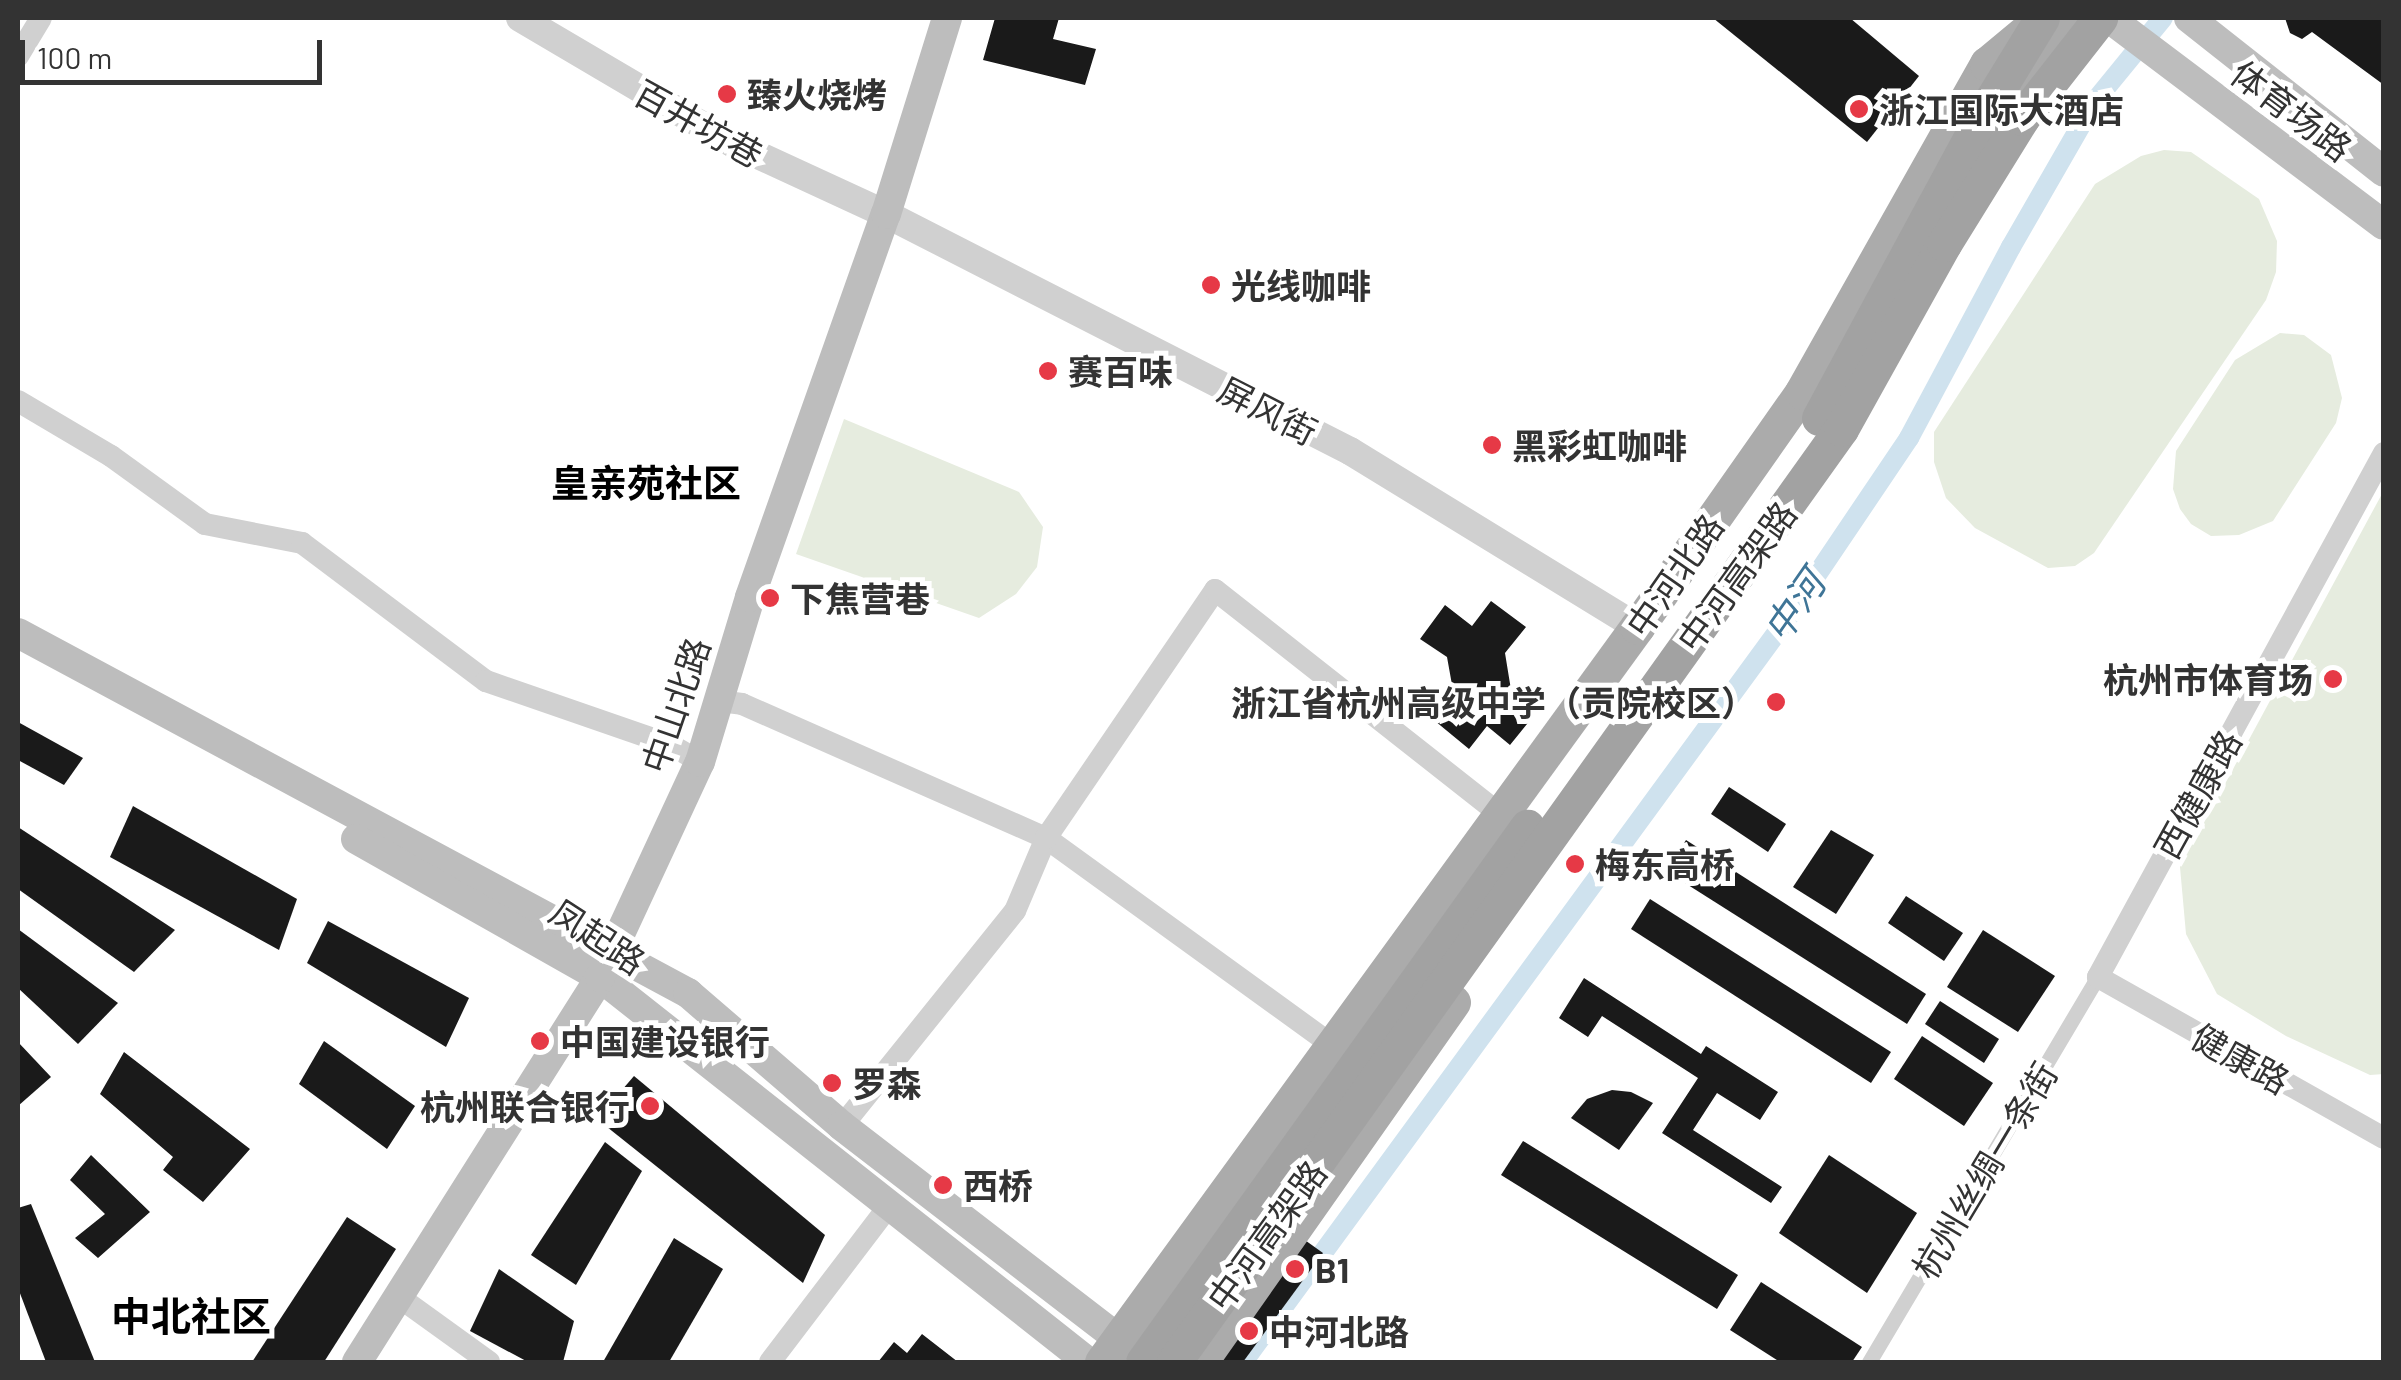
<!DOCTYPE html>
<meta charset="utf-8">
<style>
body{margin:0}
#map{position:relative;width:2401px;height:1380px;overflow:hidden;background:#fff;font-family:Barlow,"Noto Sans SC",sans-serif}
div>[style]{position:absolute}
.green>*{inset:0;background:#e6ecdf}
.canal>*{height:20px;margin:-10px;padding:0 10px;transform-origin:10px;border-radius:10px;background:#cfe2ee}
.building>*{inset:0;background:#1a1a1a}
.pedestrian>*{height:15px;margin:-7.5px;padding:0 7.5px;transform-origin:7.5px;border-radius:7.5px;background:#d0d0d0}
.minor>*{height:22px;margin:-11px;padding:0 11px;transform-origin:11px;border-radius:11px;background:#d0d0d0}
.tertiary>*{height:28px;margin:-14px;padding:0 14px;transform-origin:14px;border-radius:14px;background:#d0d0d0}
.secondary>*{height:30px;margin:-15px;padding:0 15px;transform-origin:15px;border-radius:15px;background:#bdbdbd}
.primary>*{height:35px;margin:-17.5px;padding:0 17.5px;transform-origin:17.5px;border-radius:17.5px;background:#ababab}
.trunk-bridge>*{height:35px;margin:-17.5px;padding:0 17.5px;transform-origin:17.5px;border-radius:17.5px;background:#a2a2a2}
.dots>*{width:28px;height:28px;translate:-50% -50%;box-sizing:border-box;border:5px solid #fff;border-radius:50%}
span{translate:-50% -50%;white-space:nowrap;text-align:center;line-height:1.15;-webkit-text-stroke:10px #fff;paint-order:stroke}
.poi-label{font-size:35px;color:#333;font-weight:700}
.left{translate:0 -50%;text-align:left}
.right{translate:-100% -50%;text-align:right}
.street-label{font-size:35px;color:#333}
.neighbourhood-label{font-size:38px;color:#000;font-weight:700}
.water-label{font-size:38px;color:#3f7597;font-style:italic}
.quarter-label{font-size:40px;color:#000;font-weight:700}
.frame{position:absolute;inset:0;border:20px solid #333;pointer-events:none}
.scale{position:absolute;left:20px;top:40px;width:302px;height:45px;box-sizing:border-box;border:5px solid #333;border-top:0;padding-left:12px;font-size:30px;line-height:35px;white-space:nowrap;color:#333;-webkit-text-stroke:8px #fff;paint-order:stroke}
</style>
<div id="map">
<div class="green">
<div style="clip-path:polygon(2164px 150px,2191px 152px,2259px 199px,2277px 241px,2276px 272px,2266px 300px,2094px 553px,2075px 566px,2048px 568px,1975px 528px,1946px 498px,1934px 462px,1934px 432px,2095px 184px,2141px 156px)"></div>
<div style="clip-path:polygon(2280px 333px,2304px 335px,2331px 355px,2342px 398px,2336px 423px,2273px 521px,2239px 535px,2211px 536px,2191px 524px,2180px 509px,2173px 489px,2176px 451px,2235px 360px)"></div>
<div style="clip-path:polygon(844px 419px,1019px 492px,1043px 527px,1037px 567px,1016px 594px,979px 618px,796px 554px)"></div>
<div style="clip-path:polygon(2383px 492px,2384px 1074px,2370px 1075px,2286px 1036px,2217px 994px,2186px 934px,2180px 867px)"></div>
</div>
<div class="canal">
<div style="left:1243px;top:1362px;width:924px;rotate:-53.8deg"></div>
<div style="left:1789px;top:616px;width:215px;rotate:-56deg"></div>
<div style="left:1909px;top:438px;width:217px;rotate:-61.9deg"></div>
<div style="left:2011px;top:247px;width:168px;rotate:-60.1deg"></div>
<div style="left:2095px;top:101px;width:107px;rotate:-50.7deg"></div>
</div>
<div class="building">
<div style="clip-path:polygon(995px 18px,1059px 18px,1053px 39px,1096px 49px,1085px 85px,983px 60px)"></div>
<div style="clip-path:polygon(1713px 18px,1850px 18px,1919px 76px,1867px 142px)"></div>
<div style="clip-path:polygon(2285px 18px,2384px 18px,2384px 85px,2312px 32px,2302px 39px,2290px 33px)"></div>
<div style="clip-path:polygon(1491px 601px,1526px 627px,1505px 653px,1512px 696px,1535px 714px,1510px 745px,1487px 726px,1469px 749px,1435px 721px,1454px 696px,1447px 657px,1420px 639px,1445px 605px,1472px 626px)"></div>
<div style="clip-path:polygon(18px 722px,83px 758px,64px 785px,18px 760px)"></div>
<div style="clip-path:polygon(1729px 787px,1786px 824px,1768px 852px,1711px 814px)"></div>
<div style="clip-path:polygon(133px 806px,297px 899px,279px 950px,110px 857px)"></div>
<div style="clip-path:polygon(18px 827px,175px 930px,134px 972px,18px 889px)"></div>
<div style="clip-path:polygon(1831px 830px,1874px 855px,1836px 914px,1793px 887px)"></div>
<div style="clip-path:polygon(1686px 840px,1926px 994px,1907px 1024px,1666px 871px)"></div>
<div style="clip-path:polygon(1906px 896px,1963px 933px,1944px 961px,1888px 923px)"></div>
<div style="clip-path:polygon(1650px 899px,1891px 1052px,1871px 1083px,1631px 929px)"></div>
<div style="clip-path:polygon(328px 921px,469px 998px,446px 1047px,307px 963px)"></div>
<div style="clip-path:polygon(18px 929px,118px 1003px,78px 1044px,18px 988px)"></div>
<div style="clip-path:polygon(1983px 930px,2055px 976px,2018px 1032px,1947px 987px)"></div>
<div style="clip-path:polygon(1584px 978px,1701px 1054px,1706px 1046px,1778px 1092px,1760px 1120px,1717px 1093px,1693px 1130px,1782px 1187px,1771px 1203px,1662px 1133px,1698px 1078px,1602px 1016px,1588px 1037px,1559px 1018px)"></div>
<div style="clip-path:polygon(1940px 1001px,1999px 1039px,1984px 1063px,1925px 1024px)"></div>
<div style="clip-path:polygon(1922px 1036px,1993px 1083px,1964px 1126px,1894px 1079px)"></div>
<div style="clip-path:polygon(324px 1041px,415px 1106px,387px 1149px,299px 1084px)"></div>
<div style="clip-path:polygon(18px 1042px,51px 1077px,18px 1106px)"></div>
<div style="clip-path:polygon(124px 1052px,250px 1149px,203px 1202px,163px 1170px,173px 1157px,100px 1094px)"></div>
<div style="clip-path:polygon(634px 1076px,825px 1235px,803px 1283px,597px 1119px)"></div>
<div style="clip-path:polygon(1612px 1090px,1631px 1092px,1653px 1103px,1619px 1150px,1571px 1118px,1587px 1099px)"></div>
<div style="clip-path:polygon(1523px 1141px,1738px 1275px,1717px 1309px,1501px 1175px)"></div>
<div style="clip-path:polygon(605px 1142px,642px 1171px,576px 1285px,531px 1255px)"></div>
<div style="clip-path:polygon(91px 1155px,150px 1212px,98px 1258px,75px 1238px,105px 1214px,70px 1180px)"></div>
<div style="clip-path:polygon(1829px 1155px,1917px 1213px,1867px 1293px,1779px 1233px)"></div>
<div style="clip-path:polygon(31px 1204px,95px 1362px,46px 1362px,18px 1288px,18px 1208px)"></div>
<div style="clip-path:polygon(347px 1217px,396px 1249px,324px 1362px,252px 1362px)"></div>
<div style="clip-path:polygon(674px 1238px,723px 1269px,669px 1362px,603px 1362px)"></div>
<div style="clip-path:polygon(1302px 1238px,1323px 1253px,1243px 1362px,1209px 1362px)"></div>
<div style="clip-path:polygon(499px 1269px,574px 1321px,563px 1362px,528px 1362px,470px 1331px)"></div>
<div style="clip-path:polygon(1761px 1282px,1862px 1347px,1852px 1362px,1780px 1362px,1730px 1330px)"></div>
<div style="clip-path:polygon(922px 1334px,958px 1362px,878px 1362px,894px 1342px,907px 1353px)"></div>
</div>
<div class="pedestrian">
<div style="left:1869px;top:1362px;width:448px;rotate:-59.3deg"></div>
</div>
<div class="minor">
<div style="left:18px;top:56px;width:44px;rotate:-58.8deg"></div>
<div style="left:18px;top:401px;width:108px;rotate:30.6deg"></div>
<div style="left:111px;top:456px;width:116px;rotate:35.9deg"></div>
<div style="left:205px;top:524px;width:99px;rotate:11.1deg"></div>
<div style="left:302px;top:543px;width:230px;rotate:36.9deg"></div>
<div style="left:486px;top:681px;width:196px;rotate:19.1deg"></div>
<div style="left:671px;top:745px;width:34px;rotate:30deg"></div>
<div style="left:2384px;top:453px;width:597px;rotate:118.63deg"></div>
<div style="left:2098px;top:977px;width:328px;rotate:29.4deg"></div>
<div style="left:719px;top:701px;width:23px;rotate:7deg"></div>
<div style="left:742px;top:704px;width:332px;rotate:23.8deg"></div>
<div style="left:1046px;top:838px;width:354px;rotate:35.9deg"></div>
<div style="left:842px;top:1126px;width:276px;rotate:-51.2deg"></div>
<div style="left:1015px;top:911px;width:79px;rotate:-67deg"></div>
<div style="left:1046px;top:838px;width:300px;rotate:-55.7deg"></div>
<div style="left:1215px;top:590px;width:364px;rotate:38.2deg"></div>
<div style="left:399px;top:1297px;width:111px;rotate:35.8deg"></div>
<div style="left:770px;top:1362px;width:195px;rotate:-52.7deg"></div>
</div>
<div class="tertiary">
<div style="left:520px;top:18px;width:246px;rotate:30.5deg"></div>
<div style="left:732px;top:143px;width:170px;rotate:24.8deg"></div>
<div style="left:886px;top:214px;width:521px;rotate:27.06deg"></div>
<div style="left:1350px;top:451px;width:337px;rotate:31.5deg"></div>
</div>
<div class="secondary">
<div style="left:2109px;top:18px;width:344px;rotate:37deg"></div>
<div style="left:2189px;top:18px;width:248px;rotate:38.3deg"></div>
<div style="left:18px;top:633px;width:761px;rotate:28.25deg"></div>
<div style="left:688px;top:993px;width:203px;rotate:40.8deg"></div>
<div style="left:842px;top:1126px;width:372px;rotate:37.6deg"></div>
<div style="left:356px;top:839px;width:280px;rotate:29.5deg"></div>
<div style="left:600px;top:977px;width:622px;rotate:38.27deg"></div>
<div style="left:357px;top:1362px;width:455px;rotate:-57.7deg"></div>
<div style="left:600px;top:977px;width:237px;rotate:-65.1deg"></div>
<div style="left:700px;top:762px;width:172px;rotate:-73.1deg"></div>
<div style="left:750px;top:597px;width:406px;rotate:-70.5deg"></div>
<div style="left:886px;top:214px;width:205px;rotate:-72.7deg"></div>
</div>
<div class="primary">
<div style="left:2017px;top:96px;width:98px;rotate:-52.4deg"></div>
<div style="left:1102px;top:1362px;width:909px;rotate:-53.95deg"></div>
<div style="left:1637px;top:627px;width:287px;rotate:-54.9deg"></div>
<div style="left:1802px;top:392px;width:377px;rotate:-60.6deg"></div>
<div style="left:1987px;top:64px;width:61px;rotate:-39.7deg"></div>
<div style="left:1200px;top:1362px;width:440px;rotate:-54.9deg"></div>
</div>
<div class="trunk-bridge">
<div style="left:1819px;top:418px;width:355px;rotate:-61.6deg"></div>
<div style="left:1988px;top:106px;width:103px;rotate:-58.5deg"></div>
<div style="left:1143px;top:1362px;width:659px;rotate:-54.33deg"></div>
<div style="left:1174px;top:1362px;width:1147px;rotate:-54.44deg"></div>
<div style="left:1841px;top:429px;width:212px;rotate:-60.9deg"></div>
<div style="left:1944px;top:244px;width:148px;rotate:-58.2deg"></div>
<div style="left:2022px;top:118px;width:127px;rotate:-52deg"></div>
</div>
<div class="dots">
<div style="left:727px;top:94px;background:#e63946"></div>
<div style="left:1859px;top:109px;background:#e63946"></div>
<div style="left:1211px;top:285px;background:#e63946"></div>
<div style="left:1048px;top:371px;background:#e63946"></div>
<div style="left:1492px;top:445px;background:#e63946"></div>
<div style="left:770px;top:598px;background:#e63946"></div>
<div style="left:2333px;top:679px;background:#e63946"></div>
<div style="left:1776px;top:702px;background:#e63946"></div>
<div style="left:1575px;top:864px;background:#e63946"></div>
<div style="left:540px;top:1041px;background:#e63946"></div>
<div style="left:832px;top:1083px;background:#e63946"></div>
<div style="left:650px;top:1106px;background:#e63946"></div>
<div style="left:943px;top:1185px;background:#e63946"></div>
<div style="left:1295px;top:1269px;background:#e63946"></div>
<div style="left:1249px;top:1331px;background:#e63946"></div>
</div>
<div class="poi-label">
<span class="left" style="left:747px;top:94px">臻火烧烤</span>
<span class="left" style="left:1879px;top:109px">浙江国际大酒店</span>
<span class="left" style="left:1231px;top:285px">光线咖啡</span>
<span class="left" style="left:1068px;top:371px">赛百味</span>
<span class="left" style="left:1512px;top:445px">黑彩虹咖啡</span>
<span class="left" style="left:790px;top:598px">下焦营巷</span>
<span class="right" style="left:2313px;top:679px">杭州市体育场</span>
<span class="right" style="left:1756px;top:702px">浙江省杭州高级中学（贡院校区）</span>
<span class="left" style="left:1595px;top:864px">梅东高桥</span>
<span class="left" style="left:560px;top:1041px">中国建设银行</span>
<span class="left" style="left:852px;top:1083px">罗森</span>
<span class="right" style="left:630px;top:1106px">杭州联合银行</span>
<span class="left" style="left:963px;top:1185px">西桥</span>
<span class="left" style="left:1315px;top:1269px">B1</span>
<span class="left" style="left:1269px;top:1331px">中河北路</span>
</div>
<div class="street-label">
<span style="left:2292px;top:110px;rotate:37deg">体育场路</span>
<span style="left:699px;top:123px;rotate:29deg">百井坊巷</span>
<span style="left:1268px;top:410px;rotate:27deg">屏风街</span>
<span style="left:1674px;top:575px;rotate:-55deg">中河北路</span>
<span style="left:1736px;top:576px;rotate:-54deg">中河高架路</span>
<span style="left:675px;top:705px;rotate:-71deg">中山北路</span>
<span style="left:2197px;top:794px;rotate:-61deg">西健康路</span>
<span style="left:598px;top:936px;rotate:33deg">凤起路</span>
<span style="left:2241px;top:1058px;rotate:29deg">健康路</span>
<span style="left:1984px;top:1170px;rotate:-59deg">杭州丝绸一条街</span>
<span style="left:1266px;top:1235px;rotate:-54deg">中河高架路</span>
</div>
<div class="neighbourhood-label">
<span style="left:646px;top:483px">皇亲苑社区</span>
</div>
<div class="water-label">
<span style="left:1794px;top:606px;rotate:-55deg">中河</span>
</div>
<div class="quarter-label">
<span style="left:191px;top:1315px">中北社区</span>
</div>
<div class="frame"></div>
<div class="scale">100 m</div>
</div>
